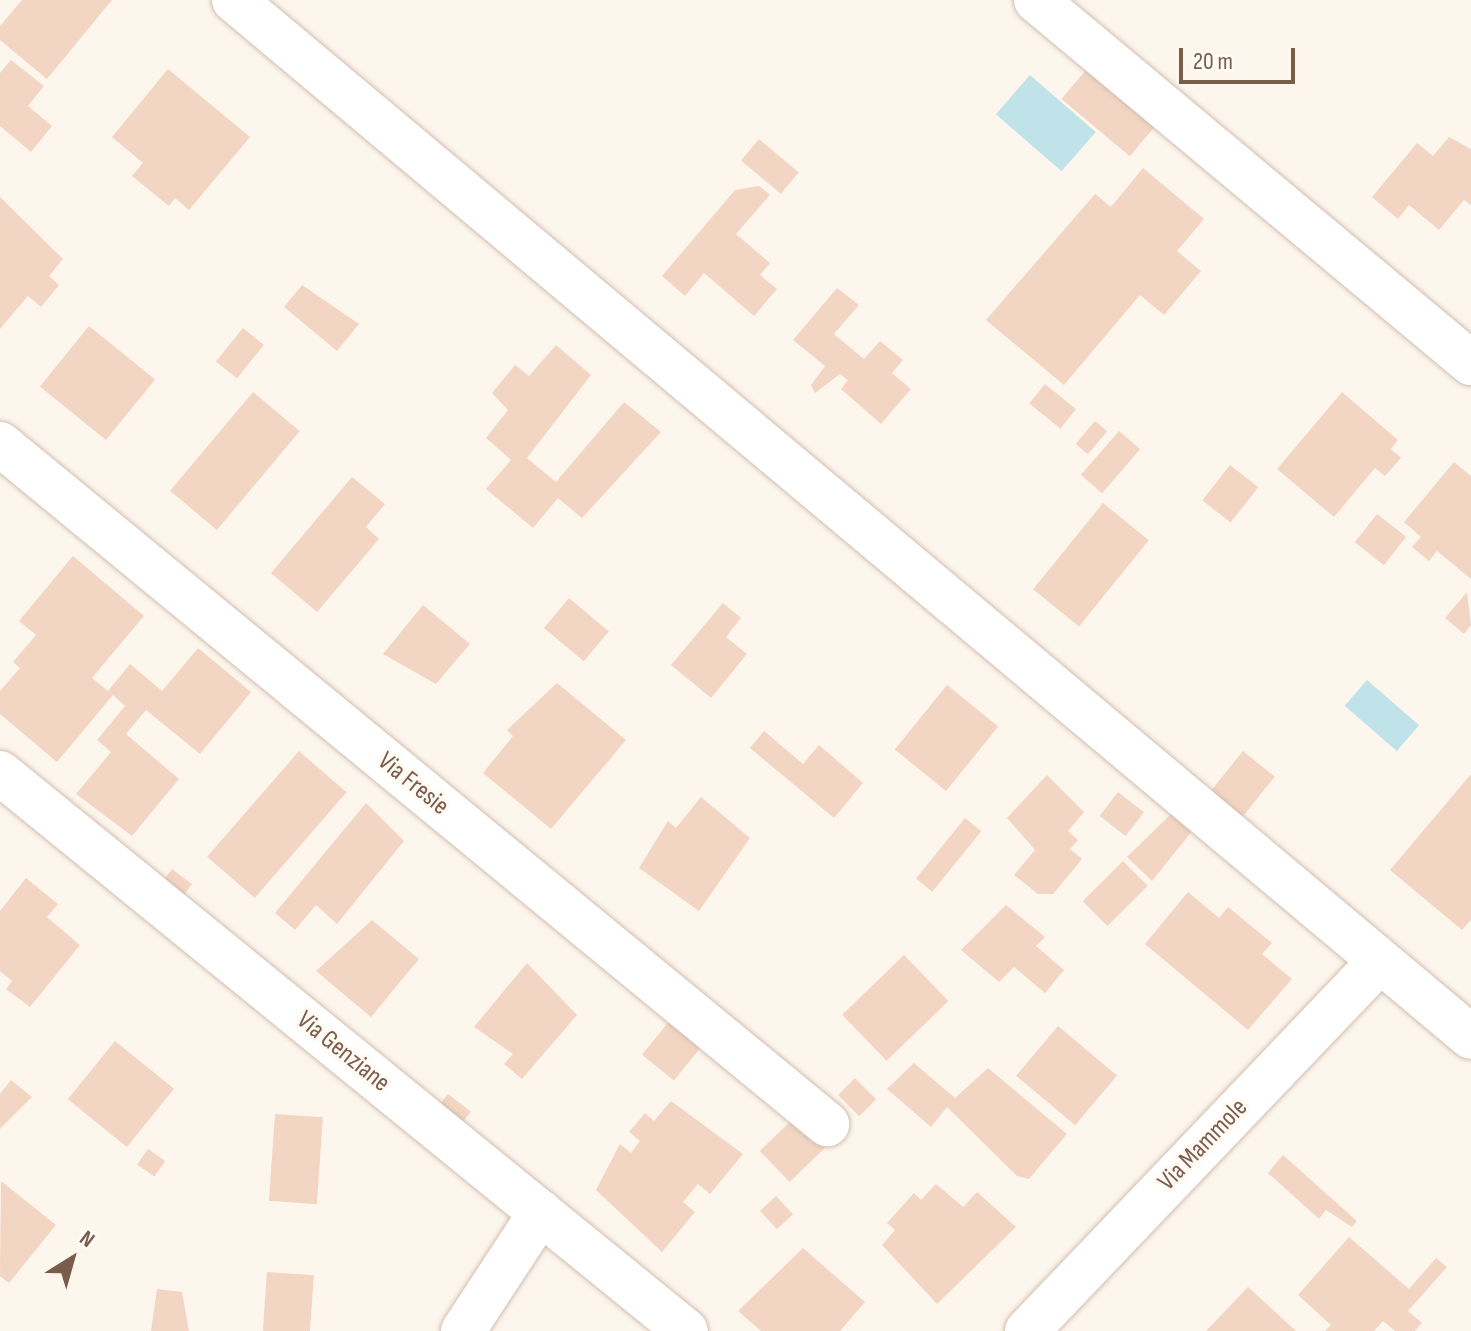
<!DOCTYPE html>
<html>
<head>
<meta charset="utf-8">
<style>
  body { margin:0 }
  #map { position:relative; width:1471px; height:1331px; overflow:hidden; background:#fdf6ec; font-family:"Sofia Sans Condensed",sans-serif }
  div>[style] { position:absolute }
  .water>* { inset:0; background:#bfe3e8; transform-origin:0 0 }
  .building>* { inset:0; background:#f3d5c3; transform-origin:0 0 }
  .roads { filter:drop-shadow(0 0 2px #d1beb0) drop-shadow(0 0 2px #d1beb0) }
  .minor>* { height:44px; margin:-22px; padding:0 22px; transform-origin:22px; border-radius:22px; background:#fff }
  span { translate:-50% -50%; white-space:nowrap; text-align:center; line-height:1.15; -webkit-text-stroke:7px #fffaf3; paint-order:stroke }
  .street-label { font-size:26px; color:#7a5c4d }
  .north { position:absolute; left:32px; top:1219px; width:80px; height:80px; -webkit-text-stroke:6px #fffaf3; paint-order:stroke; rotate:37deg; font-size:22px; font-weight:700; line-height:32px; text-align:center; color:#7a5c4d }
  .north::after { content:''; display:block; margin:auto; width:28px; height:36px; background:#7a5c4d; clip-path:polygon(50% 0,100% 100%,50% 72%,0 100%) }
  .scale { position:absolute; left:1179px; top:48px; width:116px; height:36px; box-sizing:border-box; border:4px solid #7a5c4d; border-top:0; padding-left:10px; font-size:24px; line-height:28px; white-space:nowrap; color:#7a5c4d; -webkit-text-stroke:6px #fffaf3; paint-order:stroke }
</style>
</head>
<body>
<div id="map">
  <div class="water">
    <div style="left:1030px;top:75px;width:87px;height:52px;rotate:41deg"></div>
    <div style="left:1367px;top:680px;width:69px;height:34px;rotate:41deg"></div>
  </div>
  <div class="building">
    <div style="clip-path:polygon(22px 0,112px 0,47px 79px,0 40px,0 26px)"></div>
    <div style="clip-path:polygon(11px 60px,44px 86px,28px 106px,52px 126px,31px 152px,0 126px,0 73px)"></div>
    <div style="clip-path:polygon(168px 69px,250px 137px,189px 210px,175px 198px,169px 206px,132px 176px,143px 163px,112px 137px)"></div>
    <div style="left:1086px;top:70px;width:89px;height:38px;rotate:40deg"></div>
    <div style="clip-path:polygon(1449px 137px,1471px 149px,1471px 205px,1464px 200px,1439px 230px,1409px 205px,1398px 219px,1372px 197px,1417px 143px,1433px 156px)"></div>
    <div style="left:759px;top:139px;width:52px;height:28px;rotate:40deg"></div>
    <div style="clip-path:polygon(1143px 168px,1204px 219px,1177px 251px,1201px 271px,1164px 315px,1140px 295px,1064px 385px,986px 320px,1095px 194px,1111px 207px)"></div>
    <div style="clip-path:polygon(759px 186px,770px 195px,736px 234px,770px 263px,760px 275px,777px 289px,754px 316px,704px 273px,685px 296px,662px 276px,735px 190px)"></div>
    <div style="clip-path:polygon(0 197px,63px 259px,49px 276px,59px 285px,41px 307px,28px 296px,0 329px)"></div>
    <div style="clip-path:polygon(302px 285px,359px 324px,337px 351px,284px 307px)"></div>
    <div style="clip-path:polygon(837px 288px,859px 305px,834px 334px,864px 359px,880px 341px,903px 360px,892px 373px,911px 389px,881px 424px,841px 389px,848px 380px,840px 374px,815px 393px,811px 385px,825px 366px,793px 340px)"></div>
    <div style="left:89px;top:326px;width:85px;height:78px;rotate:39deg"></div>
    <div style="left:243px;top:328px;width:27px;height:43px;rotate:39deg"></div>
    <div style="clip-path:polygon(556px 345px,591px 375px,527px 458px,556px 482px,624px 402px,661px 432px,582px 518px,558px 498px,533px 528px,486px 489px,511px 460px,486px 438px,508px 410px,492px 393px,515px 365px,529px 376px)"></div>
    <div style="left:1045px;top:384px;width:40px;height:25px;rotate:39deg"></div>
    <div style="left:253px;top:392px;width:61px;height:129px;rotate:40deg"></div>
    <div style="clip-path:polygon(1342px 392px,1398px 440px,1391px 449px,1401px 458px,1385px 476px,1375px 468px,1334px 517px,1277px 469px)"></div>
    <div style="left:1095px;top:421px;width:16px;height:30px;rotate:40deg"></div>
    <div style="left:1119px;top:431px;width:28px;height:58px;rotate:41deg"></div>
    <div style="clip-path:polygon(1454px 462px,1471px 476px,1471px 579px,1437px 551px,1429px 561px,1412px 547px,1421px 537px,1404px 522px)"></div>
    <div style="left:1230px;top:465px;width:36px;height:45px;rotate:38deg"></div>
    <div style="clip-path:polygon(352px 477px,385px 504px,366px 527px,379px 539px,317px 612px,271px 573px)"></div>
    <div style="left:1103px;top:503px;width:59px;height:111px;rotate:39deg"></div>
    <div style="left:1377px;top:514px;width:37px;height:36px;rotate:38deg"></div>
    <div style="clip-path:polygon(73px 556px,144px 616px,92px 678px,108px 691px,130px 664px,162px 691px,198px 648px,251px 692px,200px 754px,146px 710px,126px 734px,179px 779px,132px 836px,76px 794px,111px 752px,97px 740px,125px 706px,113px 695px,57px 762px,0 714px,0 691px,20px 668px,13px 662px,36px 635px,19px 621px)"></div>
    <div style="clip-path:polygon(1467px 592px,1471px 625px,1464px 634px,1445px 618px)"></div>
    <div style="left:569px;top:598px;width:52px;height:39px;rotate:40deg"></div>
    <div style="clip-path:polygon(723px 603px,741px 618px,726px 637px,747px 654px,711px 698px,671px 665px)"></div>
    <div style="clip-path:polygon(423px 605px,470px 644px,436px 684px,383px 654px)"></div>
    <div style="clip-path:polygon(557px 683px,626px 740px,551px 829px,483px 773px,513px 736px,507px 730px)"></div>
    <div style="left:947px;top:685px;width:66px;height:83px;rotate:39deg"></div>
    <div style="clip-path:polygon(764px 731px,803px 764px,819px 745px,863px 783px,834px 818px,750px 748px)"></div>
    <div style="left:299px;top:751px;width:63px;height:140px;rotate:41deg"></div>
    <div style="left:1243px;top:751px;width:41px;height:52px;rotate:39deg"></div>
    <div style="clip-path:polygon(1471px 774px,1471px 920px,1462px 930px,1390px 870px)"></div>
    <div style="clip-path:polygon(1047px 775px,1084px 812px,1068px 831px,1078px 840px,1070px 849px,1082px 859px,1053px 894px,1038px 894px,1014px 875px,1035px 850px,1007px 818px)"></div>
    <div style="left:1118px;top:792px;width:33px;height:30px;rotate:38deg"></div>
    <div style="clip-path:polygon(701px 797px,750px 838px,699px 911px,639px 868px,668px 821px,676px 828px)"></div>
    <div style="clip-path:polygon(366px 803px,404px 841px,337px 924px,316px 905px,295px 930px,275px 913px)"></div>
    <div style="clip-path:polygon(1174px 811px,1193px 830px,1152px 881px,1127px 857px)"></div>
    <div style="left:965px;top:818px;width:21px;height:78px;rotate:39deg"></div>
    <div style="left:1123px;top:861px;width:35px;height:57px;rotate:45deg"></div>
    <div style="left:172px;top:869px;width:25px;height:19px;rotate:37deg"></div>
    <div style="clip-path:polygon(26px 878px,58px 904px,47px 917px,80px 945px,30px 1007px,6px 989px,12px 981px,0 971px,0 911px)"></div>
    <div style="clip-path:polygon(1188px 892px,1219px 918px,1228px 907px,1272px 943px,1262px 954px,1292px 979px,1248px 1030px,1145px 944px)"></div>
    <div style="clip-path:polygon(1006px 905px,1045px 937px,1036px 946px,1064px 970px,1045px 993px,1014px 967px,999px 982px,961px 950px)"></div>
    <div style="clip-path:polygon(372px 920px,419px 959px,371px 1017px,316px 971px)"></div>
    <div style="left:904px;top:955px;width:64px;height:86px;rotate:46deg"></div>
    <div style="clip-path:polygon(527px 963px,577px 1015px,522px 1079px,504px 1064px,513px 1054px,474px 1027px)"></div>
    <div style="left:671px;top:1019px;width:41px;height:46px;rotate:39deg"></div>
    <div style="left:1058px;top:1026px;width:77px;height:65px;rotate:40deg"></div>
    <div style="left:115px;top:1041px;width:76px;height:75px;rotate:39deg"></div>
    <div style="clip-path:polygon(914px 1063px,955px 1098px,988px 1068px,1067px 1134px,1029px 1179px,1017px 1176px,947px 1107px,931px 1127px,887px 1089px)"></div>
    <div style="left:855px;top:1078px;width:30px;height:24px;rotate:45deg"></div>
    <div style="clip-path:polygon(11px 1080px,32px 1097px,0 1129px,0 1094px)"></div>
    <div style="left:448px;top:1094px;width:29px;height:13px;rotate:38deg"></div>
    <div style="clip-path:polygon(671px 1101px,743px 1154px,710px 1194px,698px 1184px,683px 1202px,695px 1212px,662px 1252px,596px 1190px,620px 1144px,631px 1153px,640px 1141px,629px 1132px,645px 1113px,654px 1121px)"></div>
    <div style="left:275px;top:1114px;width:48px;height:87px;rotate:4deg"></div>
    <div style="left:795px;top:1117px;width:43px;height:49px;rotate:46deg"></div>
    <div style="left:148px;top:1149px;width:21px;height:19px;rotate:35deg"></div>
    <div style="clip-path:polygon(1283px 1155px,1357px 1221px,1352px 1227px,1326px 1210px,1319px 1219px,1268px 1173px)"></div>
    <div style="clip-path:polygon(1px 1181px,56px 1225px,9px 1283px,0 1276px)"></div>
    <div style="clip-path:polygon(936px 1184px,963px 1207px,977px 1192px,1016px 1227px,937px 1304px,882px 1245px,895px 1230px,887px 1223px,914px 1193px,921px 1200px)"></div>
    <div style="left:776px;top:1196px;width:25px;height:22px;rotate:47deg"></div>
    <div style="clip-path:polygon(1349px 1237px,1409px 1289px,1436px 1258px,1447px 1267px,1408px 1311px,1422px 1323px,1415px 1331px,1395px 1331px,1383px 1321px,1374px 1331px,1325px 1331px,1331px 1325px,1298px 1295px)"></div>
    <div style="clip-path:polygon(803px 1248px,865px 1302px,840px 1331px,761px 1331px,738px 1311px)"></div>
    <div style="left:267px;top:1272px;width:47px;height:59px;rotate:4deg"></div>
    <div style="clip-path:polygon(1248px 1287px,1296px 1331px,1206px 1331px)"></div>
    <div style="clip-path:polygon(157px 1289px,182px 1292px,189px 1331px,151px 1331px)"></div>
  </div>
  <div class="roads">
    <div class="minor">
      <div style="left:234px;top:0;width:1614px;rotate:39.97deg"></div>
      <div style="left:1036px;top:0;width:567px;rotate:39.84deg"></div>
      <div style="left:0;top:444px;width:1071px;rotate:39.43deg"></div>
      <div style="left:0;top:773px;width:884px;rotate:39.13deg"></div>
      <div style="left:463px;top:1331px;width:142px;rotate:-56.8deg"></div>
      <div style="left:1027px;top:1331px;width:511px;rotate:-46.35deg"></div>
    </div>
  </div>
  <div class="street-label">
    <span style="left:413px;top:784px;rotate:39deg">Via Fresie</span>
    <span style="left:343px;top:1052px;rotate:39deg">Via Genziane</span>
    <span style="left:1203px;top:1145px;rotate:-46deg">Via Mammole</span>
  </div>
  <div class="north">N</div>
  <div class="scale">20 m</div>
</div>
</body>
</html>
